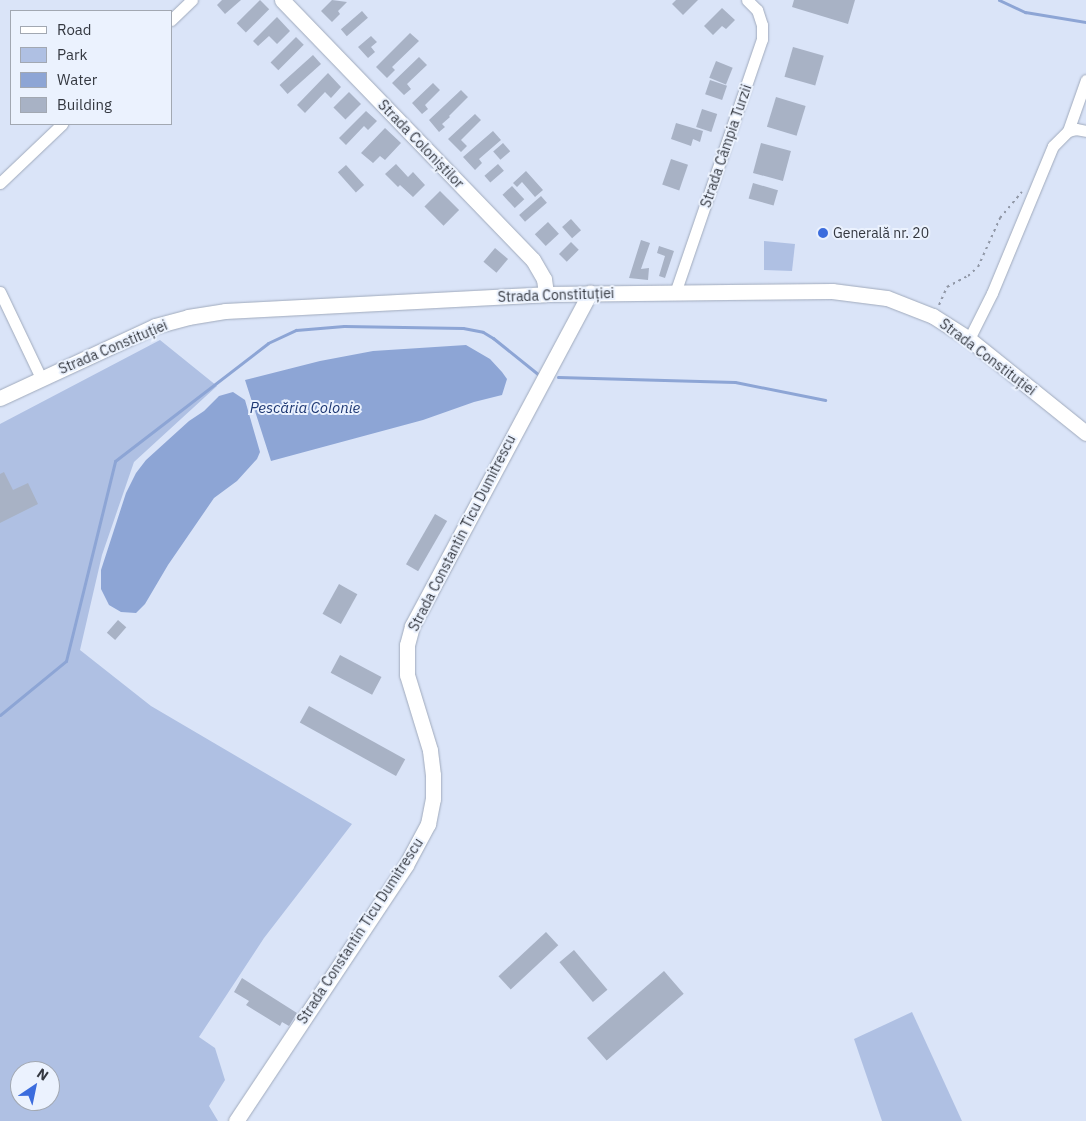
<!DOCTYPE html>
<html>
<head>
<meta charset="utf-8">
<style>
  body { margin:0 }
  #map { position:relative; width:1086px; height:1121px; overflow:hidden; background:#dae4f8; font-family:"IBM Plex Sans",sans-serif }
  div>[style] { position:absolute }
  .green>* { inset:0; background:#afc0e3 }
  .water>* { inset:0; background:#8da5d5 }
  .stream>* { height:3px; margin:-1.5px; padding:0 1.5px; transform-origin:1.5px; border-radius:1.5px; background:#8da5d5 }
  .building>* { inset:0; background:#a8b2c5; transform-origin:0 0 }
  .path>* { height:2px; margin-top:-1px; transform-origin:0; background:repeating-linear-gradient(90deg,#9198a7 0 2.5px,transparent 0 6.5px) }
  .roads { filter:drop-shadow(0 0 1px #a0aabc) drop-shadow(0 0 1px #a0aabc) }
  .street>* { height:11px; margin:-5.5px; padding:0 5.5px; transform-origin:5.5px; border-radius:5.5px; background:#fff }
  .secondary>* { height:15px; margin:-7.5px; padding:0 7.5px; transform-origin:7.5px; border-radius:7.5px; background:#fff }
  .dots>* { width:14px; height:14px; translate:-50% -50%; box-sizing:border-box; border:2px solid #ebf2fe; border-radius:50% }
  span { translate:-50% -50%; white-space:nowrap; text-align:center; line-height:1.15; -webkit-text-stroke:4px #ebf2fe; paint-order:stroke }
  .street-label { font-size:14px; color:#343840 }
  .poi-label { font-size:14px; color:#343840 }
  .left { translate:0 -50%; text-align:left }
  .water-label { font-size:15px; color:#1e3873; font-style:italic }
  .legend { position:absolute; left:10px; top:10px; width:162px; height:115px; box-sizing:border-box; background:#ebf2fe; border:1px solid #a2a8b2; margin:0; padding:6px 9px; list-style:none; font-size:15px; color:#343840 }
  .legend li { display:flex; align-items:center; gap:10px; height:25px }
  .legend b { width:25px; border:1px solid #a2a8b2 }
  .north { position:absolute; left:10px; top:1061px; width:50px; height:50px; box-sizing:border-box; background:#ebf2fe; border:1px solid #a2a8b2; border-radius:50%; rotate:34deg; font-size:14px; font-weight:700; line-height:20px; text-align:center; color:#343840 }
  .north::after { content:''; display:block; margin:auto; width:18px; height:22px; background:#3b6cdd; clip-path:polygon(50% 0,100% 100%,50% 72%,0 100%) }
</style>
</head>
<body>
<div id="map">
  <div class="green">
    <div style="clip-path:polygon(764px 241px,795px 244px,792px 271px,764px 270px)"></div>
    <div style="clip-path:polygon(evenodd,160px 340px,217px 386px,134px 462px,102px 555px,80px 650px,151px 706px,352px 824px,264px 938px,199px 1037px,215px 1048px,225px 1080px,209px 1106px,218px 1121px,0 1121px,0 424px,160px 340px,20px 1071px,50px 1071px,50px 1101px,20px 1101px,20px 1071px)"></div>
    <div style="clip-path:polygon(912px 1012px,962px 1121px,882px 1121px,854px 1039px)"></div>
  </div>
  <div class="water">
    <div style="clip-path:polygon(466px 345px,490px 359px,502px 372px,507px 379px,502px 395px,474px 402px,423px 420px,271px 461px,245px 380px,320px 361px,373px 351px)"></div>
    <div style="clip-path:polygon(233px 392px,245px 400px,260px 452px,257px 459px,237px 481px,214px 498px,168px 565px,145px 604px,136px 613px,121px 612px,109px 605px,101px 589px,101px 570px,126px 493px,136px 473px,146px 460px,189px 421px,204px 411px,219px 396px)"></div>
  </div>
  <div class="stream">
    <div style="left:999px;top:0;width:29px;rotate:25deg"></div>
    <div style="left:1025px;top:12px;width:62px;rotate:9.3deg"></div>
    <div style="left:558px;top:377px;width:177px;rotate:1.6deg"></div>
    <div style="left:735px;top:382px;width:92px;rotate:11.3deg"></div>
    <div style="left:0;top:715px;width:85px;rotate:-39.3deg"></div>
    <div style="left:66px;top:661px;width:206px;rotate:-76.2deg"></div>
    <div style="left:115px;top:461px;width:193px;rotate:-37.6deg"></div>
    <div style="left:268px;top:343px;width:31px;rotate:-25deg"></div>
    <div style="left:296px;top:330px;width:48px;rotate:-4.8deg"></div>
    <div style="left:344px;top:326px;width:119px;rotate:1deg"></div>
    <div style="left:463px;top:328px;width:20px;rotate:11deg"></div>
    <div style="left:483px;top:332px;width:12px;rotate:31deg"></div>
    <div style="left:493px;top:338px;width:59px;rotate:38.8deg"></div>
  </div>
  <div class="building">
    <div style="clip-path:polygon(222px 0,241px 0,225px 14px,217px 5px)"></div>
    <div style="left:260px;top:0;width:13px;height:33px;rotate:45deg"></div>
    <div style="clip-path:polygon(332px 0,347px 2px,338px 11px,340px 14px,332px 22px,321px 11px)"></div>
    <div style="clip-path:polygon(676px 0,698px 0,683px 15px,672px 4px)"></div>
    <div style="clip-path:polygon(794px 0,855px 0,848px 24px,792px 7px)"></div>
    <div style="clip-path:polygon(722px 8px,735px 20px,726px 29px,722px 26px,713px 35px,704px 26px)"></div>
    <div style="left:362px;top:11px;width:9px;height:28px;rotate:49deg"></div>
    <div style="clip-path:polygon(277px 17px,290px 31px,277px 44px,269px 36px,258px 46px,253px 41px)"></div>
    <div style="clip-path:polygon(410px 33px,419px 41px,392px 67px,395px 70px,387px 78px,376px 67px)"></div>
    <div style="clip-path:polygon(371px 36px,377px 42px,371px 47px,375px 52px,368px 58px,358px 47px)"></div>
    <div style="left:296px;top:37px;width:11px;height:36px;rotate:45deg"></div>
    <div style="left:793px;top:47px;width:32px;height:31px;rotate:16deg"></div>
    <div style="left:313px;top:55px;width:12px;height:45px;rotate:48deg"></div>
    <div style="clip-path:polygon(419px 57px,427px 65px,407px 84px,411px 89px,404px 95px,392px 83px)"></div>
    <div style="left:716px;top:61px;width:18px;height:18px;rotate:22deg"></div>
    <div style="clip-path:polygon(328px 73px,341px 87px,331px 98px,325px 92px,305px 113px,297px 105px)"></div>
    <div style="left:710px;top:80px;width:18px;height:15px;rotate:19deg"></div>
    <div style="clip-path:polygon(433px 83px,440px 90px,425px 105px,428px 109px,422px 114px,412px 103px)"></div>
    <div style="clip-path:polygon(461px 90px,468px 97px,449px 116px,450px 117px,442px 124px,445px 127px,439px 132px,429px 120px)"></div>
    <div style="left:349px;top:92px;width:17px;height:22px;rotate:45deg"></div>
    <div style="left:776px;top:97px;width:31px;height:31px;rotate:17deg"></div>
    <div style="left:702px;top:109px;width:16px;height:19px;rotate:18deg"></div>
    <div style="clip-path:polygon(366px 111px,377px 121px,368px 130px,364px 126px,346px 145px,339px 138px)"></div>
    <div style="clip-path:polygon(475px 114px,481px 120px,461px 140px,467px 146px,461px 152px,448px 139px)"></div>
    <div style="clip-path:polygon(676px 123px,703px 131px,700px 142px,693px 139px,691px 146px,671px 139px)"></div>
    <div style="clip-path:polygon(385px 128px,401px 143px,385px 160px,380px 156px,373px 163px,361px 153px)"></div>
    <div style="clip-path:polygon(493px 131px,501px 140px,479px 159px,482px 163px,475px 170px,463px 157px)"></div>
    <div style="left:503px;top:143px;width:11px;height:13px;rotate:49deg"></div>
    <div style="left:761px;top:143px;width:31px;height:31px;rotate:15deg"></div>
    <div style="left:671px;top:159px;width:18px;height:27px;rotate:19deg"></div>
    <div style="clip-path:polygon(396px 164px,408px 177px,413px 172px,425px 185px,413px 197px,400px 185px,398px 187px,385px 174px)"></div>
    <div style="left:498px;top:164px;width:9px;height:18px;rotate:49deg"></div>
    <div style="left:346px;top:165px;width:27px;height:11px;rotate:48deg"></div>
    <div style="clip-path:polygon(526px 171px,543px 190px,535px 197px,522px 182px,517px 187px,513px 183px)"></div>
    <div style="left:753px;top:183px;width:26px;height:16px;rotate:16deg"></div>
    <div style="left:512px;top:186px;width:18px;height:13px;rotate:47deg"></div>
    <div style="left:440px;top:191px;width:27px;height:22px;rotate:45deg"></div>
    <div style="left:541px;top:196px;width:9px;height:29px;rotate:49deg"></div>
    <div style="left:571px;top:219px;width:15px;height:12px;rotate:48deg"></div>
    <div style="left:548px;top:222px;width:16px;height:18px;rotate:47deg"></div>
    <div style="clip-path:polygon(641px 240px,650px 243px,641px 269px,649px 268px,648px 280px,629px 278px)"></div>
    <div style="left:571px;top:242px;width:11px;height:17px;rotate:45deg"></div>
    <div style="clip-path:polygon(659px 246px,674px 251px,665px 278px,659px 276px,665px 256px,657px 253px)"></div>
    <div style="left:495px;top:248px;width:17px;height:18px;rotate:40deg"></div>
    <div style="clip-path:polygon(4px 472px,13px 490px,28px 483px,38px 504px,0 523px,0 474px)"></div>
    <div style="left:435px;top:514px;width:14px;height:58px;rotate:30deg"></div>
    <div style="left:339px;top:584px;width:21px;height:34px;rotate:29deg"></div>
    <div style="left:118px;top:620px;width:11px;height:17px;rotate:41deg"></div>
    <div style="left:340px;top:655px;width:47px;height:20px;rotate:28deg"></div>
    <div style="left:309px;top:706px;width:110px;height:19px;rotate:29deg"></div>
    <div style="left:546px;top:932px;width:18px;height:65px;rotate:47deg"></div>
    <div style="left:574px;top:950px;width:52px;height:19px;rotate:50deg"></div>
    <div style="left:664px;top:971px;width:30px;height:102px;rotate:49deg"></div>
    <div style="clip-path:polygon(242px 978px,297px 1013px,289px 1026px,282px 1022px,280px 1026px,246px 1005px,249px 1001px,234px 992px)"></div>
  </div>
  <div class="path">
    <div style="left:939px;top:305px;width:20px;rotate:-66deg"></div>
    <div style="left:947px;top:287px;width:24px;rotate:-28deg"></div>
    <div style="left:968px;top:276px;width:13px;rotate:-42deg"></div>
    <div style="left:978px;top:267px;width:54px;rotate:-65.8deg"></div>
    <div style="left:1000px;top:218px;width:34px;rotate:-50deg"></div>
  </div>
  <div class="roads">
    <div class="street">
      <div style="left:171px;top:20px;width:29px;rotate:-44deg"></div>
      <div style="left:1068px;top:131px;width:54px;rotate:-70.6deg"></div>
      <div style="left:0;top:183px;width:86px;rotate:-43.6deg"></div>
      <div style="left:0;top:292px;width:95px;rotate:64.5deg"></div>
      <div style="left:675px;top:293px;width:268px;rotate:-71.1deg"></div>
      <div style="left:762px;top:39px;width:14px;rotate:-90deg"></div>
      <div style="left:762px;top:25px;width:16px;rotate:-108deg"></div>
      <div style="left:757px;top:10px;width:14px;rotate:-135deg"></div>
      <div style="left:969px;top:339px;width:51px;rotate:-63.4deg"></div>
      <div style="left:992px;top:293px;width:159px;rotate:-67.5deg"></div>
      <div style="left:1053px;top:146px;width:21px;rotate:-45deg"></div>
      <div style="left:1068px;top:131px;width:8px;rotate:-14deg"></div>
      <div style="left:1076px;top:129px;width:10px;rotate:11deg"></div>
    </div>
    <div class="secondary">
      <div style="left:282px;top:0;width:361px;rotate:46deg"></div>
      <div style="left:533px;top:260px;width:22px;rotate:60deg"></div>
      <div style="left:544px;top:279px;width:15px;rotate:82deg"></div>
      <div style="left:0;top:398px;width:171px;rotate:-24.9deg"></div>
      <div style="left:155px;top:326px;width:34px;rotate:-15deg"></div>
      <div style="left:188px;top:317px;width:37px;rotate:-9deg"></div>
      <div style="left:225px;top:311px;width:321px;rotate:-3deg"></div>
      <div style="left:546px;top:294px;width:286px;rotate:-0.6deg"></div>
      <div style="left:832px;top:291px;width:55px;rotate:7.3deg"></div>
      <div style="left:887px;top:298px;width:49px;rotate:21.4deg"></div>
      <div style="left:933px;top:316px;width:43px;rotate:32.6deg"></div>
      <div style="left:969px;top:339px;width:150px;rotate:38.8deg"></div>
      <div style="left:236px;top:1121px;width:307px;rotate:-56.4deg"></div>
      <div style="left:406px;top:865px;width:47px;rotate:-61.8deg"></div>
      <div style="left:428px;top:824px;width:25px;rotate:-79deg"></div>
      <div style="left:433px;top:799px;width:24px;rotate:-90deg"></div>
      <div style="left:433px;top:775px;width:25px;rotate:-97deg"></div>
      <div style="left:430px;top:750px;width:78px;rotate:-107deg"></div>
      <div style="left:407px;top:675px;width:30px;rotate:-90deg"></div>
      <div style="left:407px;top:645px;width:20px;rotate:-75deg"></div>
      <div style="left:412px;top:626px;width:378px;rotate:-61.9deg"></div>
    </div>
  </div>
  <div class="dots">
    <div style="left:823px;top:233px;background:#3b6cdd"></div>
  </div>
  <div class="street-label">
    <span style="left:421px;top:144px;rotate:46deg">Strada Coloniștilor</span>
    <span style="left:726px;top:146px;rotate:-71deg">Strada Câmpia Turzii</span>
    <span style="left:556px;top:295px;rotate:-2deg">Strada Constituției</span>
    <span style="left:113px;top:347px;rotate:-23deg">Strada Constituției</span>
    <span style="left:988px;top:357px;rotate:37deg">Strada Constituției</span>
    <span style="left:462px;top:533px;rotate:-63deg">Strada Constantin Ticu Dumitrescu</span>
    <span style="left:360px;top:931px;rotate:-57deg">Strada Constantin Ticu Dumitrescu</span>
  </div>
  <div class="poi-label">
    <span class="left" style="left:833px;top:233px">Generală nr. 20</span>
  </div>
  <div class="water-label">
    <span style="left:305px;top:408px">Pescăria Colonie</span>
  </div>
  <ul class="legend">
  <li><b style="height:6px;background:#fff"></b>Road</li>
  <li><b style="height:14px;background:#afc0e3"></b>Park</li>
  <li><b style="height:14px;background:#8da5d5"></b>Water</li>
  <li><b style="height:14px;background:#a8b2c5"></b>Building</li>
  </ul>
  <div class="north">N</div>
</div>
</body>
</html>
